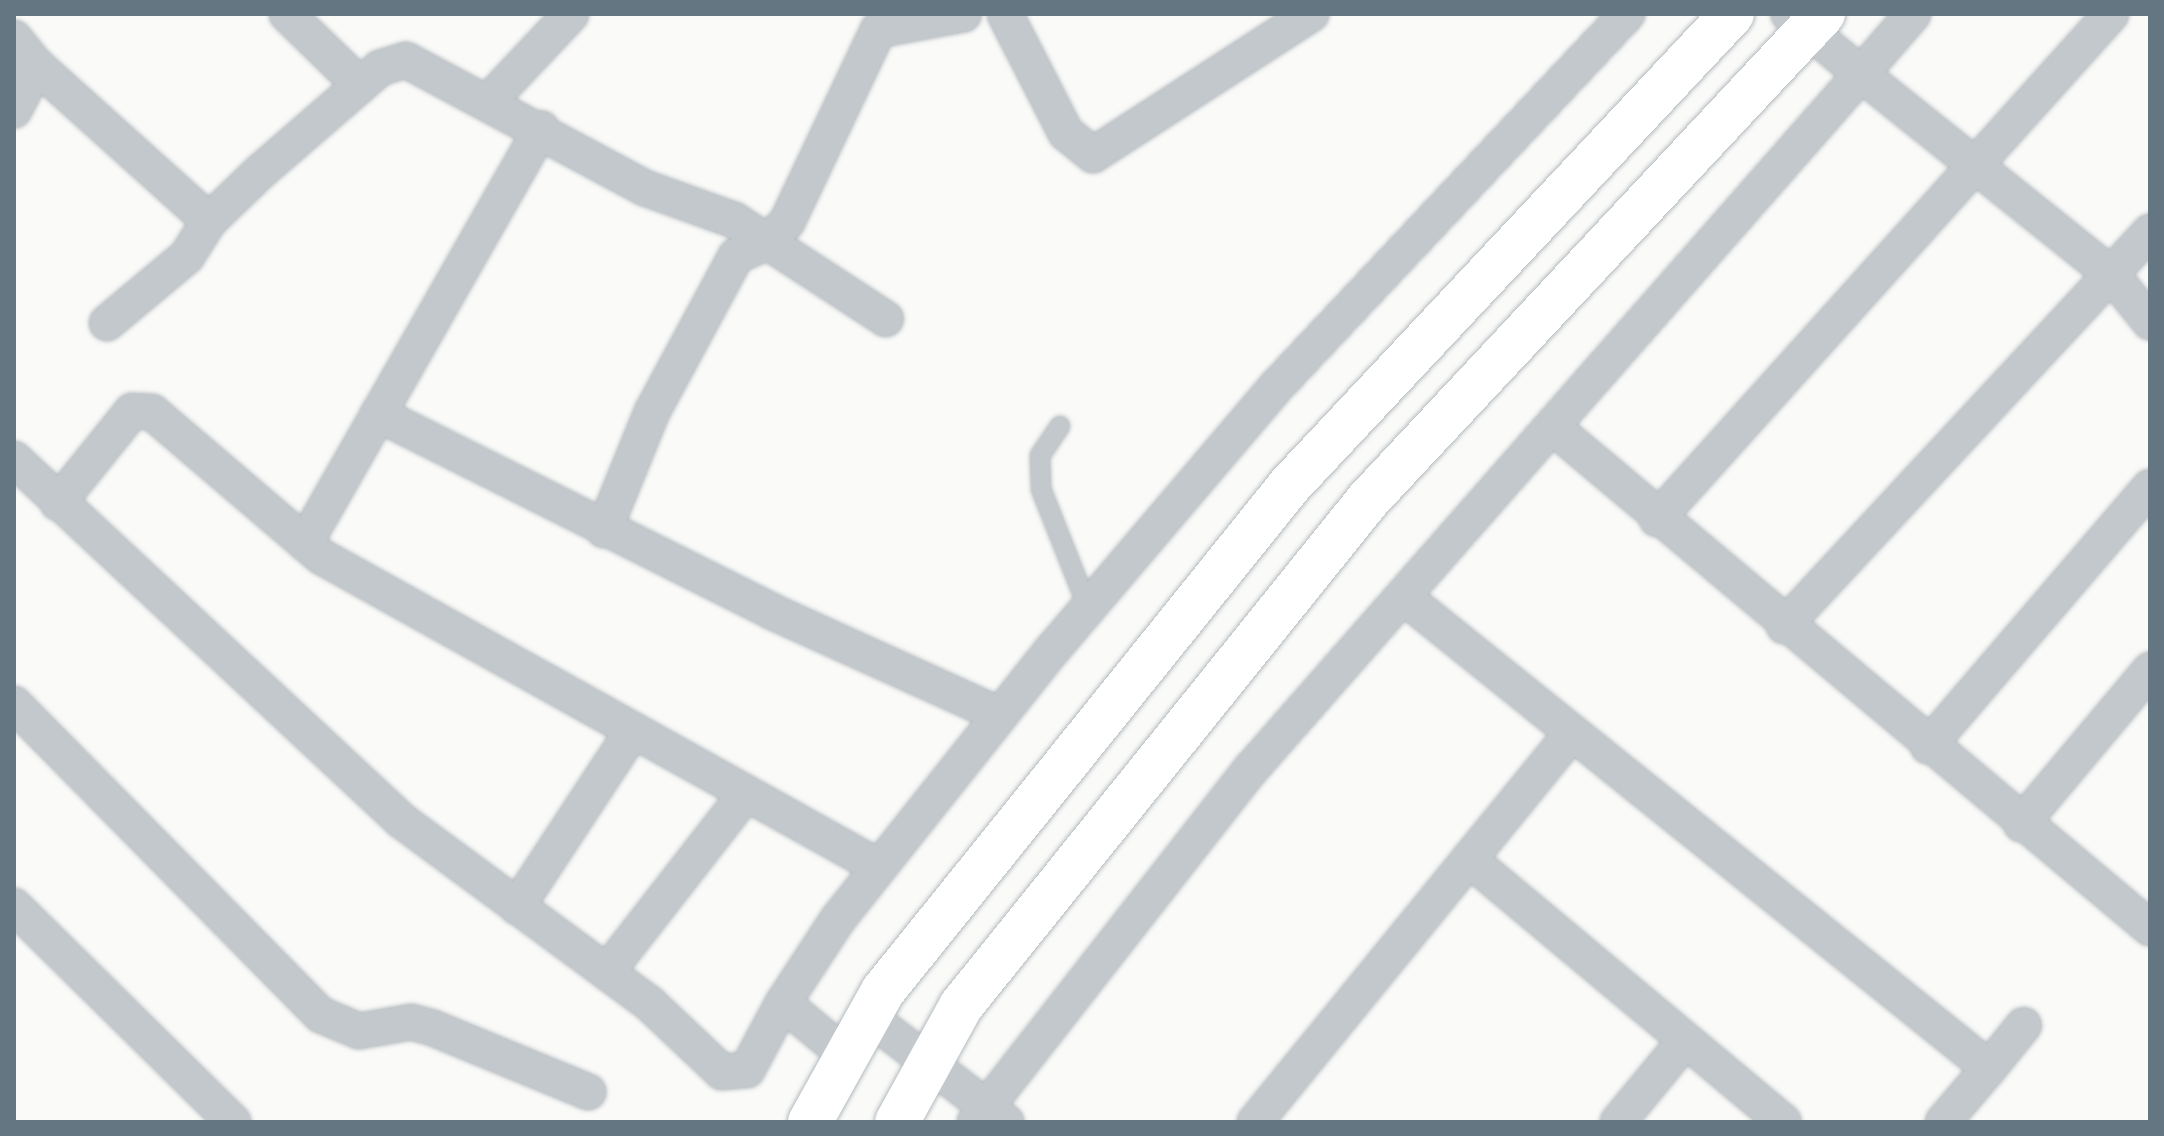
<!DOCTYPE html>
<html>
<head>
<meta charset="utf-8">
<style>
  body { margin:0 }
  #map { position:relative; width:2164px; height:1136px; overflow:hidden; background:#fafaf8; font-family:Jost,sans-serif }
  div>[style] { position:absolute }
  .roads { filter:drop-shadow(0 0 2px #b3babf) drop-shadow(0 0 2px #b3babf) }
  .lane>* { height:18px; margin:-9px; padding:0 9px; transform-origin:9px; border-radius:9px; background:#c3c8cc }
  .street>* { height:34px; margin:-17px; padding:0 17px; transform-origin:17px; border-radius:17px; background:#c3c8cc }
  .secondary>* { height:44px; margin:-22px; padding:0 22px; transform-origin:22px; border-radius:22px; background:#fff }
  span { translate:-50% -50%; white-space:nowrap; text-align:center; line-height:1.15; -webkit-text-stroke:8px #fff; paint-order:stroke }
  .frame { position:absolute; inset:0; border:16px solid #657683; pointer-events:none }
</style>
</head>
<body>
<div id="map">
  <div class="roads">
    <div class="lane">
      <div style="left:1060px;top:426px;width:36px;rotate:124deg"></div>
      <div style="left:1040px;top:456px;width:33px;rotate:88deg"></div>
      <div style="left:1041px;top:489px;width:128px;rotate:68.4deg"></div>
    </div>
    <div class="street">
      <div style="left:287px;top:14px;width:102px;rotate:44.2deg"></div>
      <div style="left:1005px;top:14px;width:134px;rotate:62.9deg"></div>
      <div style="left:1066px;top:133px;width:35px;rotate:39deg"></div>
      <div style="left:1093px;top:155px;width:260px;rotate:-32.9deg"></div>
      <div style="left:1913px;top:14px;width:79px;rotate:130.9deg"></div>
      <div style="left:1861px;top:74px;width:320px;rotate:38.7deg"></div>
      <div style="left:2111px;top:274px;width:62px;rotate:50.9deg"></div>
      <div style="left:14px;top:38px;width:36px;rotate:51deg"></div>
      <div style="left:37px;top:66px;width:50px;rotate:117.6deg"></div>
      <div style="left:37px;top:66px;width:232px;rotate:42deg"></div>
      <div style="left:490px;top:100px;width:118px;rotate:-46.7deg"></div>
      <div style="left:107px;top:323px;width:104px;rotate:-39.9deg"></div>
      <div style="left:187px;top:256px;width:41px;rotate:-57.8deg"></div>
      <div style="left:209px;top:221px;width:71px;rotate:-43.9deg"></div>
      <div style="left:260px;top:172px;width:159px;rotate:-40.9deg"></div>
      <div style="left:380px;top:68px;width:27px;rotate:-17deg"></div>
      <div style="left:406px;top:60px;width:271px;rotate:28.2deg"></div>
      <div style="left:645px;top:188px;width:95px;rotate:19.8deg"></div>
      <div style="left:734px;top:220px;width:181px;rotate:33.1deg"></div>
      <div style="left:378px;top:414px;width:442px;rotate:26.6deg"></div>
      <div style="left:773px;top:612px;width:249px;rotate:24.4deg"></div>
      <div style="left:1554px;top:428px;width:778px;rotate:39.99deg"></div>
      <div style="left:14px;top:459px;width:531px;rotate:43.01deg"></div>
      <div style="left:402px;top:821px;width:308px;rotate:36.4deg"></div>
      <div style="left:650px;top:1004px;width:99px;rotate:43.4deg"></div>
      <div style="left:722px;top:1072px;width:25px;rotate:-5deg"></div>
      <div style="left:747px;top:1070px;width:76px;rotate:-61.8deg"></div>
      <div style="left:58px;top:503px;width:118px;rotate:-51.2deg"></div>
      <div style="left:132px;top:411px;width:20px;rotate:3deg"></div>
      <div style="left:152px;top:412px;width:223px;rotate:40.5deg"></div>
      <div style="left:322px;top:557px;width:637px;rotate:29.1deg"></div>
      <div style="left:1657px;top:519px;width:679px;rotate:-48.04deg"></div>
      <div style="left:604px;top:530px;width:127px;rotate:-67.9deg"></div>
      <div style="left:652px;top:412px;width:177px;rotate:-61.7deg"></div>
      <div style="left:736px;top:256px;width:34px;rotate:-24deg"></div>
      <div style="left:767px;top:242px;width:28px;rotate:-45deg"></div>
      <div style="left:787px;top:222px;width:212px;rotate:-64.6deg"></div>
      <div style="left:878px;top:30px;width:87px;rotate:-10.5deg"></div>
      <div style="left:305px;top:543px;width:477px;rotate:-60.3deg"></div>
      <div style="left:1404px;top:597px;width:751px;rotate:38.84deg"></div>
      <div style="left:1989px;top:1068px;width:55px;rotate:-50.9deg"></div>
      <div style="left:1784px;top:626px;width:538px;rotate:-47.11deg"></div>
      <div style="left:14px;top:704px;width:437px;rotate:45.4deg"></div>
      <div style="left:321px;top:1015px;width:41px;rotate:22.8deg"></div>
      <div style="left:359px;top:1031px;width:53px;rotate:-9.8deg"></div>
      <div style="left:411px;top:1022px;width:23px;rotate:15deg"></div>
      <div style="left:433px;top:1028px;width:168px;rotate:22.4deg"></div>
      <div style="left:1928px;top:746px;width:341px;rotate:-49.4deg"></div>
      <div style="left:2021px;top:824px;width:201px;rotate:-50deg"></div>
      <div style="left:1469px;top:859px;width:410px;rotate:39.9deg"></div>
      <div style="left:14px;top:906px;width:308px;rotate:44.6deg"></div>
      <div style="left:517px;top:907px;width:209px;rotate:-56.7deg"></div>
      <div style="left:607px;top:972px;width:223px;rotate:-52.1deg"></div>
      <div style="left:869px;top:1017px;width:173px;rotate:37.5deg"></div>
      <div style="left:847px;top:1056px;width:83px;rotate:-140.4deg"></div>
      <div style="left:783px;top:1003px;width:100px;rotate:-56.8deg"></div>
      <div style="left:838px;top:919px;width:345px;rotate:-51.5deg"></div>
      <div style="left:1053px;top:649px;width:343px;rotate:-49.6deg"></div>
      <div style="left:1275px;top:388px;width:514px;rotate:-46.74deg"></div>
      <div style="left:975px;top:1122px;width:449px;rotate:-52deg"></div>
      <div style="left:1252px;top:768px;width:923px;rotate:-48.73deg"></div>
      <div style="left:1861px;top:74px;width:94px;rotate:-140.2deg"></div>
      <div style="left:1255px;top:1122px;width:502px;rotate:-50.82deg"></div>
      <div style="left:1618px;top:1122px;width:104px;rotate:-50.5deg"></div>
      <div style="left:1943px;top:1122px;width:71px;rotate:-49.6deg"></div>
    </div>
    <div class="secondary">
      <div style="left:810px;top:1122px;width:150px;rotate:-60.9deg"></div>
      <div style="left:883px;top:991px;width:649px;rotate:-51.19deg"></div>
      <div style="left:1290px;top:485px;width:646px;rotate:-46.82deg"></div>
      <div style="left:897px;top:1122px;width:132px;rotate:-61.1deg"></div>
      <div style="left:961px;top:1006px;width:649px;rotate:-51.19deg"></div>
      <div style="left:1368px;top:500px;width:666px;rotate:-46.89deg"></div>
    </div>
  </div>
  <div class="frame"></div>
</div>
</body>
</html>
